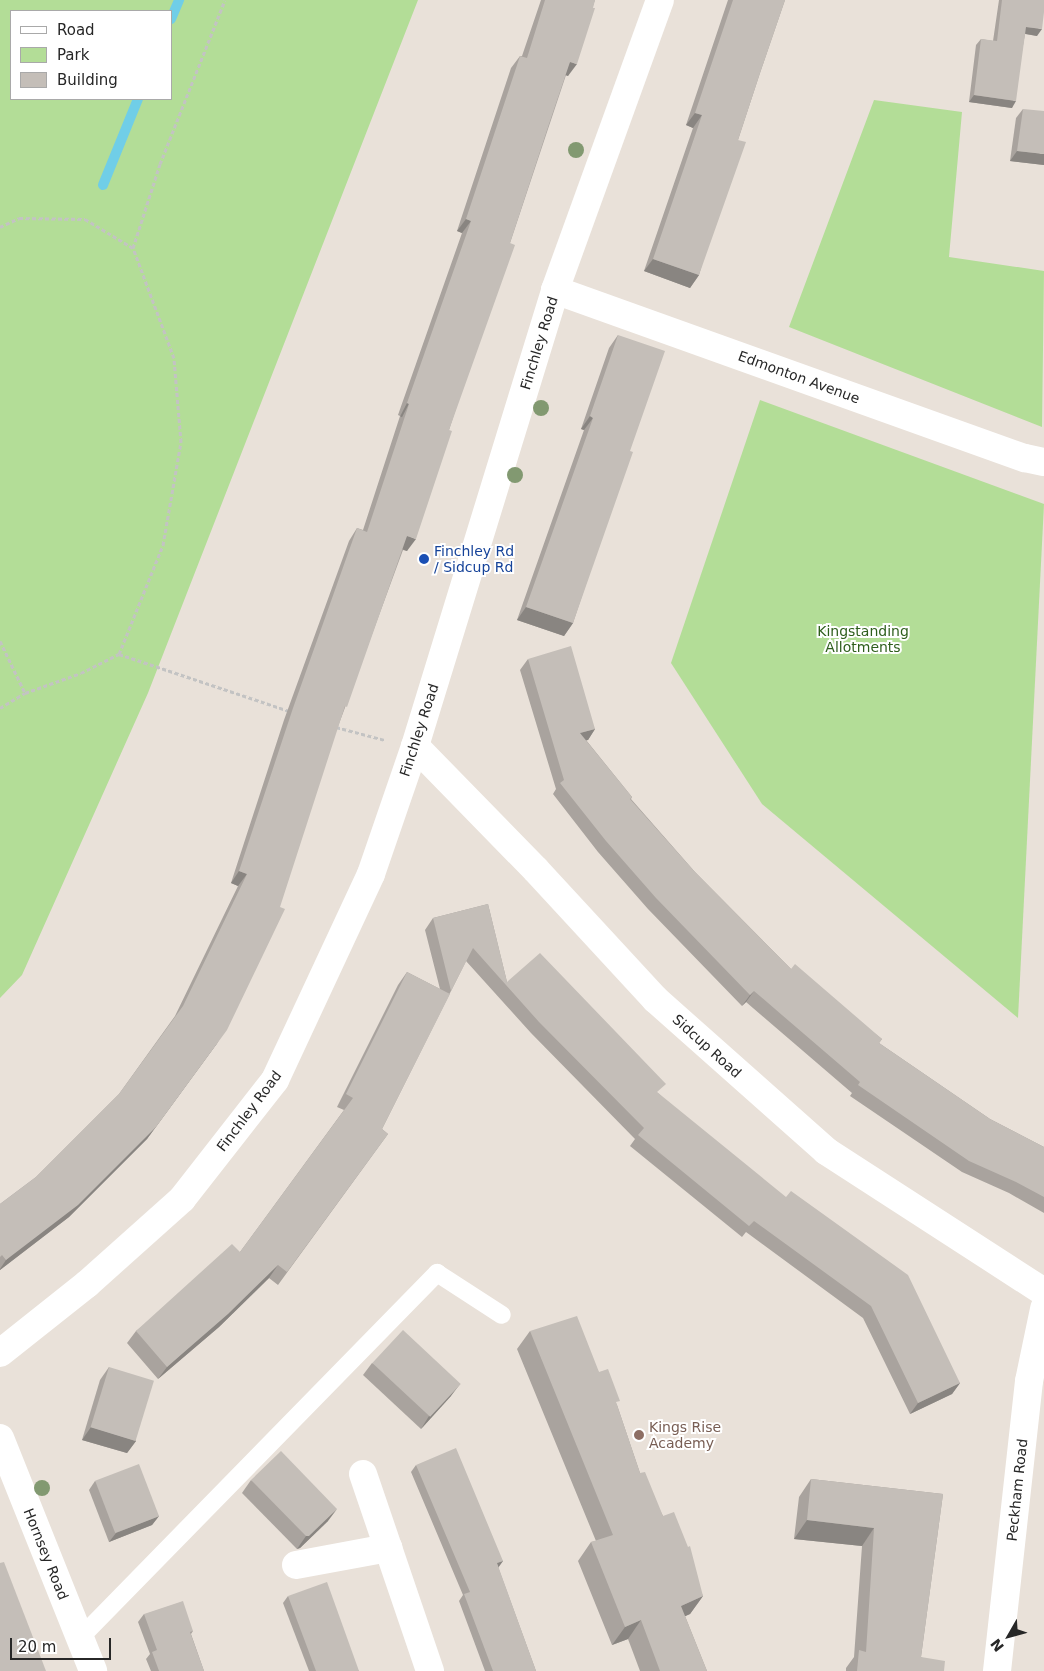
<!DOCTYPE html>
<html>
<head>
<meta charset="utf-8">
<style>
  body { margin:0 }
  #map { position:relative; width:1044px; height:1671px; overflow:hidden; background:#e9e1d9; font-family:"DejaVu Sans",sans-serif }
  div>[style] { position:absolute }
  .green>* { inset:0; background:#b3dd97 }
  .stream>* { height:10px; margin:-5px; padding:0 5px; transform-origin:5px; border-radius:5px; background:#70cee7 }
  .path>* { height:3px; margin-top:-1.5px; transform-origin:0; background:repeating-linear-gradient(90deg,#c3c3c3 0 4px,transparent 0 6.5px) }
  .lane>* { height:18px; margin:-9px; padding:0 9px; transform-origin:9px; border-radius:9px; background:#fff }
  .street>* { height:28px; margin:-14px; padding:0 14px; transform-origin:14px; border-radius:14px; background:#fff }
  .trees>* { width:16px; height:16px; margin:-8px; border-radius:50%; background:#829971 }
  .wall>* { inset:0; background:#a9a39e }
  .shaded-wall>* { inset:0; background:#898581; transform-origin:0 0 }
  .building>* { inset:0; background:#c4beb8; transform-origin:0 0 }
  .dots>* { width:14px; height:14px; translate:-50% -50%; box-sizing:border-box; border:2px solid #fff; border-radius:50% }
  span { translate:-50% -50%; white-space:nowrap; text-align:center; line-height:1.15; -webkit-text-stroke:4px #fff; paint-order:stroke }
  .street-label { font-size:14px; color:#272727 }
  .transit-label { font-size:14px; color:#164399 }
  .left { translate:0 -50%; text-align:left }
  .park-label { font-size:14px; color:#2e5e1c }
  .education-label { font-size:14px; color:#785e54 }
  .legend { position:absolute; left:10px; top:10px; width:162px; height:90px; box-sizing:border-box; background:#fff; border:1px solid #a9a9a9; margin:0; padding:6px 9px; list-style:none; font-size:15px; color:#272727 }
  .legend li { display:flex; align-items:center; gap:10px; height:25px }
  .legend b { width:25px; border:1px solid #a9a9a9 }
  .north { position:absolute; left:984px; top:1611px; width:50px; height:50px; -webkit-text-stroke:4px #fff; paint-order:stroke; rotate:232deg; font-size:14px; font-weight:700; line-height:20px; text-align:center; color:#272727 }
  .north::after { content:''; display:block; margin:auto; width:18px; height:22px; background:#272727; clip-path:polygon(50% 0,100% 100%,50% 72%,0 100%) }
  .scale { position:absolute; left:10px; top:1638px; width:101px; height:22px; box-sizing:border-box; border:2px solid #272727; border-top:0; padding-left:6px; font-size:15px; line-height:18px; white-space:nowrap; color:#272727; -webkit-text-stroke:4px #fff; paint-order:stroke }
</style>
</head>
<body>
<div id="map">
  <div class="green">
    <div style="clip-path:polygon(evenodd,0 0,418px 0,148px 693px,22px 975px,0 998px,0 0,11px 11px,171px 11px,171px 99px,11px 99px,11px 11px)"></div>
    <div style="clip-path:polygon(874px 100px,962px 112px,949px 257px,1044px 271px,1042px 427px,789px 327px)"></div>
    <div style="clip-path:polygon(760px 400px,1044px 504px,1018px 1018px,762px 804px,671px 663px)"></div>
  </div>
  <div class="stream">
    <div style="left:171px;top:19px;width:21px;rotate:-67deg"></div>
    <div style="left:103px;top:185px;width:93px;rotate:-67.9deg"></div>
  </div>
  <div class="path">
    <div style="left:0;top:227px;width:21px;rotate:-25deg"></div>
    <div style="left:19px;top:218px;width:66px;rotate:0.9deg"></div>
    <div style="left:85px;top:219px;width:56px;rotate:31.1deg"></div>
    <div style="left:0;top:641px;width:58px;rotate:64.3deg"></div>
    <div style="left:119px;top:654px;width:179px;rotate:18.5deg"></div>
    <div style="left:0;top:708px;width:29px;rotate:-31deg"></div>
    <div style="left:25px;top:693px;width:59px;rotate:-19.7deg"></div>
    <div style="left:81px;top:673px;width:42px;rotate:-26.6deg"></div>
    <div style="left:119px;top:654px;width:118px;rotate:-68deg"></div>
    <div style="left:163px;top:545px;width:105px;rotate:-80.1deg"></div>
    <div style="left:181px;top:442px;width:84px;rotate:-94.8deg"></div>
    <div style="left:174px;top:358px;width:117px;rotate:-110.4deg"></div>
    <div style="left:133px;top:248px;width:88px;rotate:-72.2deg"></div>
    <div style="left:160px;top:164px;width:176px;rotate:-68.4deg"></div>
    <div style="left:336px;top:727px;width:51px;rotate:14.9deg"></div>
  </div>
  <div class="lane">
    <div style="left:80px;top:1638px;width:511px;rotate:-45.63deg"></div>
    <div style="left:437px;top:1273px;width:77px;rotate:32.9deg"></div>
  </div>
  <div class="street">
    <div style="left:555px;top:290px;width:499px;rotate:19.7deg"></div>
    <div style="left:1025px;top:458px;width:19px;rotate:12deg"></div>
    <div style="left:415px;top:746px;width:173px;rotate:45.7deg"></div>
    <div style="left:536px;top:870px;width:176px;rotate:47.3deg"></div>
    <div style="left:655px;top:999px;width:229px;rotate:41.6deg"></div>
    <div style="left:826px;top:1151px;width:260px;rotate:32.9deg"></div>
    <div style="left:0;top:1353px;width:111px;rotate:-38.4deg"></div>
    <div style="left:87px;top:1284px;width:127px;rotate:-41.8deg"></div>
    <div style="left:182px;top:1199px;width:151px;rotate:-52deg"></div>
    <div style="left:275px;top:1080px;width:227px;rotate:-65deg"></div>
    <div style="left:371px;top:874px;width:135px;rotate:-71deg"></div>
    <div style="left:415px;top:746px;width:477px;rotate:-72.9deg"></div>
    <div style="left:555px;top:290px;width:308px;rotate:-70.1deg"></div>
    <div style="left:0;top:1438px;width:251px;rotate:68.2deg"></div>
    <div style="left:363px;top:1474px;width:208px;rotate:71.2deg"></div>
    <div style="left:296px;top:1565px;width:94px;rotate:-10.5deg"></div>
    <div style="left:997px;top:1671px;width:292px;rotate:-83.7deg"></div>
    <div style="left:1029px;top:1381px;width:74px;rotate:-78.2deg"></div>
  </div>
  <div class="trees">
    <div style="left:576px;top:150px"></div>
    <div style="left:541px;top:408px"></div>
    <div style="left:515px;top:475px"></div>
    <div style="left:42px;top:1488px"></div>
  </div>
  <div class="wall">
    <div style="clip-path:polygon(541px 0,595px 0,568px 76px,566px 75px,510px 243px,449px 430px,407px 551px,403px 550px,343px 713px,218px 1042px,147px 1139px,69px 1217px,0 1270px,0 1204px,36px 1177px,119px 1094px,175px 1016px,238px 886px,231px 883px,284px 720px,349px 541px,357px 528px,363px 530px,400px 416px,398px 415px,462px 233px,457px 231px,511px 68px,520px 56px,522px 56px)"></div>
    <div style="clip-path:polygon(728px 0,785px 0,760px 73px,738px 140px,699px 275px,690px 288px,644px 271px,693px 128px,686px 125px)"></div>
    <div style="clip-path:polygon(999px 0,1044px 0,1037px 36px,1025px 34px,1012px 108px,969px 102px,976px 45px,981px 39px,993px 41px)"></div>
    <div style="clip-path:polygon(1023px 109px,1044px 165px,1010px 161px,1016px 118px)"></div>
    <div style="clip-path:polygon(618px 335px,630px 451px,573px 623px,564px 636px,517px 620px,584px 430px,581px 429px,609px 348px)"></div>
    <div style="clip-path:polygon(528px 659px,595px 729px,588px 740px,586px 740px,632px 797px,631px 799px,695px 872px,791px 969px,882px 1039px,879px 1043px,990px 1119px,1044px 1147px,1044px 1213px,1009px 1193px,962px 1172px,850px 1096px,852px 1093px,746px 1002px,742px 1006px,648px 909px,598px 852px,553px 794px,556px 789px,520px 670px)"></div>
    <div style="clip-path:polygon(488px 904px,507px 982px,659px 1094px,960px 1383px,952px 1394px,910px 1414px,863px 1318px,746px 1232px,742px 1237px,630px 1146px,635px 1139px,531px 1033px,466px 961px,382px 1129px,388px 1134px,278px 1285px,269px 1278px,219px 1327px,158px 1379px,127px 1343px,136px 1331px,240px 1252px,344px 1110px,337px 1107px,398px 985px,407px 972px,440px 989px,425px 930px,433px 918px)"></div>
    <div style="clip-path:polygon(530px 1331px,599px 1372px,617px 1405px,640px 1473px,663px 1516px,703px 1596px,690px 1614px,685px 1616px,707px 1671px,640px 1671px,628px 1639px,612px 1645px,578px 1561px,591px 1542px,596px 1541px,517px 1349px)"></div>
    <div style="clip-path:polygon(372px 1363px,451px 1396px,421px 1429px,363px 1375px)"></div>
    <div style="clip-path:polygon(109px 1367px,136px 1441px,127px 1453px,82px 1440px,100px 1380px)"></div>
    <div style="clip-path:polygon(416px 1465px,503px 1561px,498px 1567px,536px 1671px,485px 1671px,459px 1601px,463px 1595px,411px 1472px)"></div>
    <div style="clip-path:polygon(811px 1479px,943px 1494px,921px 1657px,944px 1671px,846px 1671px,846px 1668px,854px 1657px,862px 1546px,794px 1539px,799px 1497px)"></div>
    <div style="clip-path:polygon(251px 1480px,328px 1521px,300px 1548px,297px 1549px,242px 1493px)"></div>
    <div style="clip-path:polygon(95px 1481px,159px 1516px,152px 1525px,109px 1542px,89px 1490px)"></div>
    <div style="clip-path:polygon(288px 1596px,359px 1671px,309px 1671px,283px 1603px)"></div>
    <div style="clip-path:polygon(144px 1614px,193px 1631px,191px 1634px,204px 1671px,151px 1671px,146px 1659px,150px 1654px,138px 1622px)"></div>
  </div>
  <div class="shaded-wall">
    <div style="clip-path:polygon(1026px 27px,1042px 29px,1037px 36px,1021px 33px)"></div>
    <div style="clip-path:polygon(570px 62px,577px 64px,568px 76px,562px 74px)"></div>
    <div style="clip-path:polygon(974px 95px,1016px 101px,1012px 108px,969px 102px)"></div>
    <div style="clip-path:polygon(695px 113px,702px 115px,693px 128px,686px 125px)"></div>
    <div style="clip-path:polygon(1017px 151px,1044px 154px,1044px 165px,1010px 161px)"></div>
    <div style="clip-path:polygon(466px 219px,471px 221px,462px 233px,457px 231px)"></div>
    <div style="clip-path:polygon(653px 259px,699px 275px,690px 288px,644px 271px)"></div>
    <div style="left:407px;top:403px;width:2px;height:15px;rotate:27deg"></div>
    <div style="clip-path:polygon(590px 416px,593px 418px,584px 430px,581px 429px)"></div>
    <div style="clip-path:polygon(407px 536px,416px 539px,407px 551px,399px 548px)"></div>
    <div style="clip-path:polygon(526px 607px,573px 623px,564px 636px,517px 620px)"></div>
    <div style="clip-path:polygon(595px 729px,588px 740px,573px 744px,580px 733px)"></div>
    <div style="clip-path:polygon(239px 871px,247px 874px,238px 886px,231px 883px)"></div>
    <div style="clip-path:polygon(754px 991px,746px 1002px,742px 1006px,750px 995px)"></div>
    <div style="clip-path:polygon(218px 1042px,147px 1139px,69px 1217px,0 1270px,0 1269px,6px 1260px)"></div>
    <div style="clip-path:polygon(278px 1265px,269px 1278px,219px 1327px,158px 1379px,167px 1367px)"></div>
    <div style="clip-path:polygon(960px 1383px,952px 1394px,910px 1414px,918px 1403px)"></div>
    <div style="clip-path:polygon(460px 1384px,451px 1396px,421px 1429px,429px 1416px)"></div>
    <div style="clip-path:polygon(91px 1427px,136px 1441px,127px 1453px,82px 1440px)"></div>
    <div style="clip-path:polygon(337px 1509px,328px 1521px,300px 1548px,297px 1549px,306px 1536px)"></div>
    <div style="clip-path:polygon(159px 1516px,152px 1525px,109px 1542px,116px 1533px)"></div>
    <div style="clip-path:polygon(807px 1520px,874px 1528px,862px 1546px,794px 1539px)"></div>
    <div style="clip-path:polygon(503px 1561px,498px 1568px,497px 1563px)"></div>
    <div style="clip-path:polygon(703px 1596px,690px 1614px,668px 1624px,681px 1606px)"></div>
    <div style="clip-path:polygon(641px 1620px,628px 1639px,612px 1645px,625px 1627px)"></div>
  </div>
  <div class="building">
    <div style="clip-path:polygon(545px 0,595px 0,593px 8px,595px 8px,577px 64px,570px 62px,549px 124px,510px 243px,515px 245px,449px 430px,452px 431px,416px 539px,407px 536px,347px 707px,345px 706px,280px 907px,285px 909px,227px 1030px,156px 1127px,78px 1205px,6px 1260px,2px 1255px,0 1257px,0 1204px,36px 1177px,119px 1094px,183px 1006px,247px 874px,239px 871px,293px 708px,357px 528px,367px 532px,409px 404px,407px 403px,471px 221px,466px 219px,520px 56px,527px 58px)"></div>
    <div style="clip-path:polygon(733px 0,785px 0,760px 73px,738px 140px,746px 142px,699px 275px,653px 259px,702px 115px,695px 113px)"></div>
    <div style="clip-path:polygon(1002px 0,1044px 0,1044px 12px,1042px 29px,1026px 27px,1016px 101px,974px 95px,981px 39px,997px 41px)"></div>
    <div style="clip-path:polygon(1023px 109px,1044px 111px,1044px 154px,1017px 151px)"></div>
    <div style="clip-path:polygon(618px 335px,665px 351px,630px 451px,633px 452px,573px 623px,526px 607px,593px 418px,590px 416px)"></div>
    <div style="clip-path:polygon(571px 646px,595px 729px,580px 733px,632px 797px,630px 799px,695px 872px,791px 969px,795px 964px,882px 1039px,879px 1043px,990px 1119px,1044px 1147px,1044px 1197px,1016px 1182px,969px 1161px,858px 1085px,860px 1082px,754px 991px,750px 995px,656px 898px,606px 841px,560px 783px,564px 780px,528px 659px)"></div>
    <div style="clip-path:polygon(488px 904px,507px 982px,540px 953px,666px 1084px,657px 1092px,786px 1197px,791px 1191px,908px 1275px,960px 1383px,918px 1403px,871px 1306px,754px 1221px,749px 1226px,638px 1135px,644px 1128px,539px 1022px,473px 948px,451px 991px,433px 918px)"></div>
    <div style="clip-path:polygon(407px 972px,450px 994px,382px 1129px,388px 1134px,287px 1272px,278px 1265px,228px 1314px,167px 1367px,136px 1331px,232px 1244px,240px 1252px,353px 1098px,346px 1094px)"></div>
    <div style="clip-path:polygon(577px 1316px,599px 1372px,608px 1369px,620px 1401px,616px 1402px,640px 1473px,645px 1472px,663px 1516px,674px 1512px,688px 1547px,690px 1546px,703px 1596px,681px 1606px,707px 1671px,660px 1671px,641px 1620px,625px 1627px,591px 1542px,613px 1535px,530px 1331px)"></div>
    <div style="left:403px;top:1330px;width:79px;height:45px;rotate:43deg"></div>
    <div style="left:109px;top:1367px;width:47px;height:63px;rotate:17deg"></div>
    <div style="clip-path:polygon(456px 1448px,503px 1561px,497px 1563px,536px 1671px,493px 1671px,464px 1594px,470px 1592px,416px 1465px)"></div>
    <div style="clip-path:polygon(281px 1451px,337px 1509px,309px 1536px,306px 1536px,251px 1480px)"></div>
    <div style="left:139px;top:1464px;width:56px;height:47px;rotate:69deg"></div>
    <div style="clip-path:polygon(811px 1479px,943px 1494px,921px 1657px,945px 1661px,944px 1671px,857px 1671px,859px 1650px,866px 1652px,874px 1528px,807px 1520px)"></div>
    <div style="clip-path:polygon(4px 1562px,46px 1671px,0 1671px,0 1563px)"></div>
    <div style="clip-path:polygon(327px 1582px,359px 1671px,316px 1671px,288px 1596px)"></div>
    <div style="clip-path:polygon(183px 1601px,193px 1631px,190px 1632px,204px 1671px,159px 1671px,152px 1652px,157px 1650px,144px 1614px)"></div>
  </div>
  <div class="dots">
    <div style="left:424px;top:559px;background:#1a4fb4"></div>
    <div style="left:639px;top:1435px;background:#8d6e63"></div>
  </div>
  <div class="street-label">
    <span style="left:539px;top:343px;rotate:-73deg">Finchley Road</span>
    <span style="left:799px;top:377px;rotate:20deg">Edmonton Avenue</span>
    <span style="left:419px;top:730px;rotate:-72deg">Finchley Road</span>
    <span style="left:707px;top:1046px;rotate:42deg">Sidcup Road</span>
    <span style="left:249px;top:1111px;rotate:-53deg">Finchley Road</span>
    <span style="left:1017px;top:1490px;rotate:-84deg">Peckham Road</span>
    <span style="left:46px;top:1554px;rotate:68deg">Hornsey Road</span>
  </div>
  <div class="transit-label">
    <span class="left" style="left:434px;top:559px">Finchley Rd<br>/ Sidcup Rd</span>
  </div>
  <div class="park-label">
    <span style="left:863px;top:639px">Kingstanding<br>Allotments</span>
  </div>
  <div class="education-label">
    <span class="left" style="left:649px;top:1435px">Kings Rise<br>Academy</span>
  </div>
  <ul class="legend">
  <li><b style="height:6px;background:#fff"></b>Road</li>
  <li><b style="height:14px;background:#b3dd97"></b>Park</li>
  <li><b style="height:14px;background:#c4beb8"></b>Building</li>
  </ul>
  <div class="north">N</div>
  <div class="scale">20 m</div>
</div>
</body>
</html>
